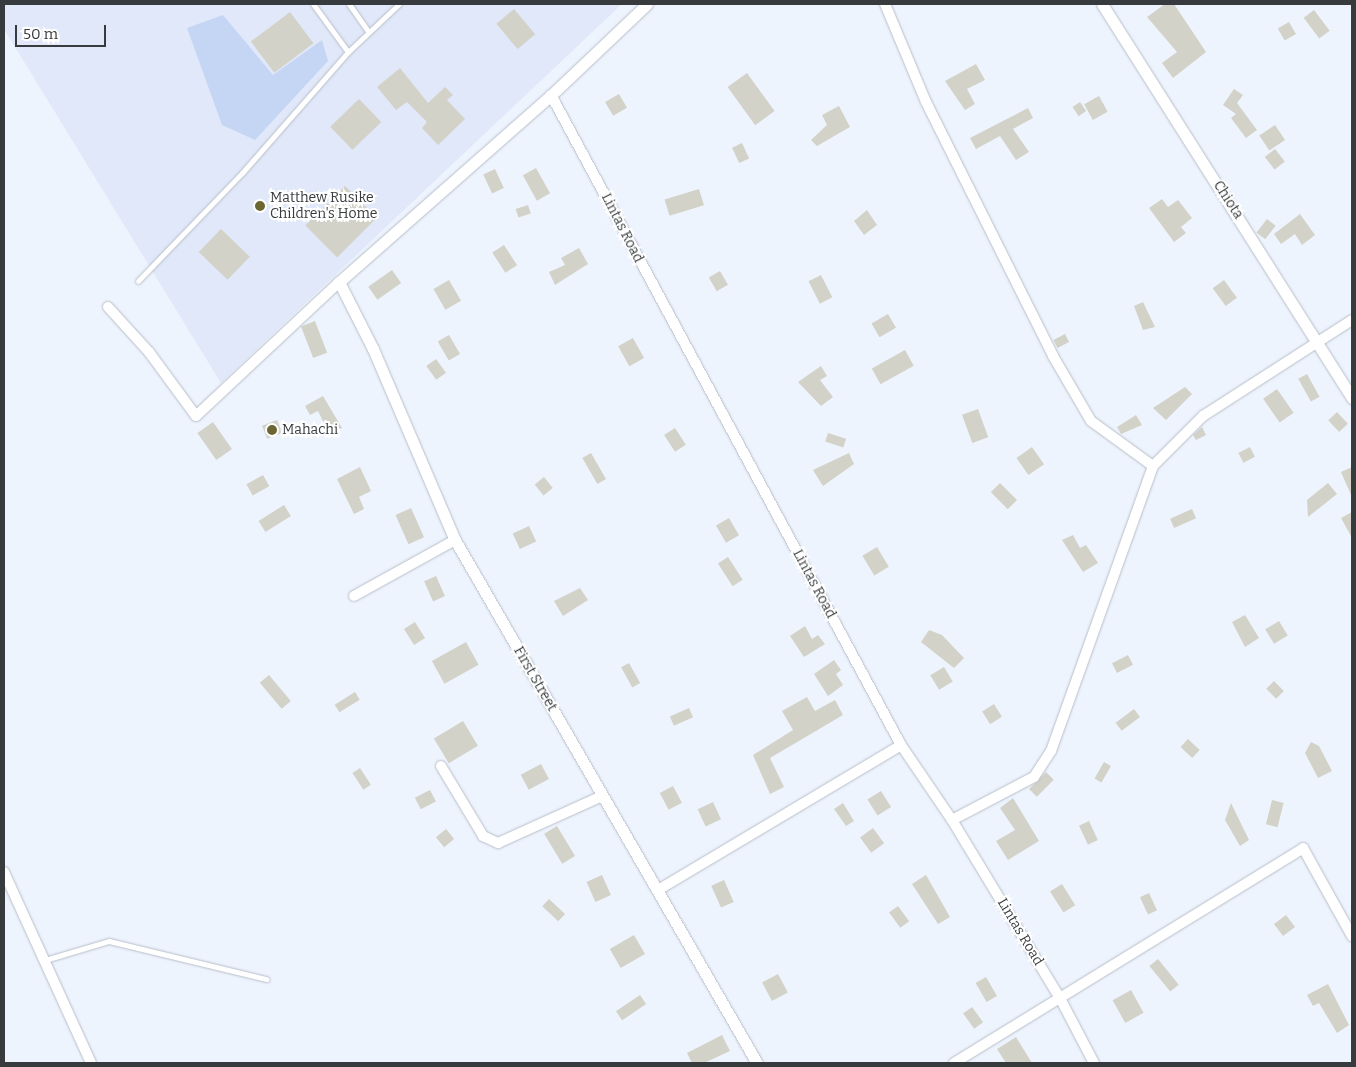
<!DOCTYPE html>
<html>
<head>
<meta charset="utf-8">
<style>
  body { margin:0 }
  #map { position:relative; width:1356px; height:1067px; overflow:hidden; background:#eef4fe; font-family:Bitter,serif }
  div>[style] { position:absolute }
  .built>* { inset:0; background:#e0e8f9 }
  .green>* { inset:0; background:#c5d6f4 }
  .building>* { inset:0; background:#d3d2c8; transform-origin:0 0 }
  .roads { filter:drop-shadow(0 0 1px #b8bec7) drop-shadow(0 0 1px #b8bec7) }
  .service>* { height:5px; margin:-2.5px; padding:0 2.5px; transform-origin:2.5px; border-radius:2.5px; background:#fff }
  .minor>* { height:10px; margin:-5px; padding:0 5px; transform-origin:5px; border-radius:5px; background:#fff }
  .tertiary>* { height:11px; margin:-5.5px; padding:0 5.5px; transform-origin:5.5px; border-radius:5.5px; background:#fff }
  .dots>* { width:14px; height:14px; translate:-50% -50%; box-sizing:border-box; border:2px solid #fff; border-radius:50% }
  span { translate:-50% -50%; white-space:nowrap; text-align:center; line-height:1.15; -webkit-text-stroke:4px #fff; paint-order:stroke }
  .poi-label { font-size:14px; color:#383b3e }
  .left { translate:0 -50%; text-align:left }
  .street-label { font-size:14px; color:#383b3e }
  .frame { position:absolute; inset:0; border:5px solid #383b3e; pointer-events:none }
  .scale { position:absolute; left:15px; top:25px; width:91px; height:22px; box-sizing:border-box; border:2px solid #383b3e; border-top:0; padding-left:6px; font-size:15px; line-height:18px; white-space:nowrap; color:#383b3e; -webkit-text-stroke:4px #fff; paint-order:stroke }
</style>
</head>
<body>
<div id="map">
  <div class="built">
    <div style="clip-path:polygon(4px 4px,622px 4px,221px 383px,4px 29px)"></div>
  </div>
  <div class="green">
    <div style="clip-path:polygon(223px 15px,273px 75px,322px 40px,328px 61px,255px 140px,222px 125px,187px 28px)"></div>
  </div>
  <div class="building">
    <div style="clip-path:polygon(1165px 4px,1174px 4px,1206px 52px,1173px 78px,1162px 63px,1177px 52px,1147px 17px)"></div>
    <div style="left:514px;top:9px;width:33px;height:23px;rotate:50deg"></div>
    <div style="left:1314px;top:10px;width:26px;height:13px;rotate:53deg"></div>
    <div style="left:290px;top:12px;width:39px;height:49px;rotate:53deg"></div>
    <div style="left:1289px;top:22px;width:14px;height:13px;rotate:60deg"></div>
    <div style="clip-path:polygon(976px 64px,985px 80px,967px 89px,975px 104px,965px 110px,945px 81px)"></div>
    <div style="clip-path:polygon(400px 68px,428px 103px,445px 87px,453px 95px,447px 100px,465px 119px,438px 145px,422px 128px,427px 122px,407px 102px,396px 110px,377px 87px)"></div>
    <div style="left:747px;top:73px;width:47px;height:24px;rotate:54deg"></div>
    <div style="clip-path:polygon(1234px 89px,1243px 95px,1237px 103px,1257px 130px,1246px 138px,1231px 118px,1236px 114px,1223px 105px)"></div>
    <div style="left:619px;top:94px;width:16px;height:16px;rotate:60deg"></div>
    <div style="left:1099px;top:96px;width:18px;height:17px;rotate:61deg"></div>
    <div style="left:359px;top:99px;width:32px;height:40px;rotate:46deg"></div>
    <div style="left:1080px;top:102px;width:11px;height:9px;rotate:56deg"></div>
    <div style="clip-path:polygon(839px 106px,850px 127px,817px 146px,811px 140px,827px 125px,822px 115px)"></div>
    <div style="clip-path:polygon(1028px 108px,1033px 118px,1013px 129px,1029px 152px,1016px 160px,1000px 136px,976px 149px,970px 138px)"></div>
    <div style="left:1275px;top:125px;width:18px;height:19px;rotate:56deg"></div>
    <div style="left:742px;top:143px;width:17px;height:11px;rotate:65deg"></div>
    <div style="left:1275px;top:149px;width:16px;height:13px;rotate:52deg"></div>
    <div style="left:536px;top:168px;width:29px;height:15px;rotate:61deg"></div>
    <div style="left:495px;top:169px;width:21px;height:13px;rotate:65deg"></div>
    <div style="left:345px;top:186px;width:45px;height:56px;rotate:45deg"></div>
    <div style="left:699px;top:189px;width:17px;height:36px;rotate:73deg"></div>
    <div style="clip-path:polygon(1162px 199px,1168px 207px,1178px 200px,1192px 218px,1181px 227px,1186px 233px,1174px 242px,1149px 208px)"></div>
    <div style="left:528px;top:205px;width:9px;height:13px;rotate:72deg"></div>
    <div style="clip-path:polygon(867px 210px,877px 225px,864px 235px,854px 221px)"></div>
    <div style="clip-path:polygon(1300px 214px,1315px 235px,1302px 245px,1295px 234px,1281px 244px,1274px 234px)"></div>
    <div style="left:1267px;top:219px;width:11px;height:17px;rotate:38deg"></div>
    <div style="left:221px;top:229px;width:40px;height:32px;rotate:44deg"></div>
    <div style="left:504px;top:245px;width:24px;height:14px;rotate:57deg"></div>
    <div style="clip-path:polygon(579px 248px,588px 264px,555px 285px,549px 272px,565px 265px,561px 258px)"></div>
    <div style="left:392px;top:270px;width:16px;height:29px;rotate:55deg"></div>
    <div style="left:720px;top:271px;width:16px;height:13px;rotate:60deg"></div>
    <div style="left:821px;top:275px;width:25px;height:14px;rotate:63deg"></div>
    <div style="left:449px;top:280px;width:24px;height:18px;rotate:60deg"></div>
    <div style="left:1224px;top:280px;width:22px;height:14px;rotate:54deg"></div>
    <div style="clip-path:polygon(1143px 302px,1155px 327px,1143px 330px,1134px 306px)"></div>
    <div style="left:888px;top:314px;width:16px;height:19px;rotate:60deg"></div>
    <div style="left:315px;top:321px;width:34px;height:15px;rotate:69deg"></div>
    <div style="left:1065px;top:334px;width:9px;height:13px;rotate:63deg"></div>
    <div style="left:449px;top:335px;width:22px;height:13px;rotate:60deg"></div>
    <div style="left:633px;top:338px;width:23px;height:17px;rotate:61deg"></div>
    <div style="left:905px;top:350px;width:18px;height:38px;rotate:61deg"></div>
    <div style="left:436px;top:359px;width:17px;height:12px;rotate:54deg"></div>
    <div style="clip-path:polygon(821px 366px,827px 376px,820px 380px,833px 397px,821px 406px,798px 382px)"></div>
    <div style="left:1307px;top:374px;width:26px;height:10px;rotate:61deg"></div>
    <div style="clip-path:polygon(1185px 387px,1192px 394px,1166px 420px,1153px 408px)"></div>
    <div style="left:1277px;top:389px;width:29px;height:17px;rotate:55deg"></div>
    <div style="clip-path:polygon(323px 396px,342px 428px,329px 434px,318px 411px,310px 415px,305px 406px)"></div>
    <div style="left:978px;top:409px;width:30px;height:17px;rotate:70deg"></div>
    <div style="left:1337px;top:412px;width:16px;height:12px;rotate:47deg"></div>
    <div style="clip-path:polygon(1136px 415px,1142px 425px,1121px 434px,1117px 427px)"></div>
    <div style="left:277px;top:420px;width:14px;height:16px;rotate:69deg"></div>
    <div style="left:213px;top:422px;width:33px;height:19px;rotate:55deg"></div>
    <div style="clip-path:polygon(1202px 427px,1206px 435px,1196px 440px,1193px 435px)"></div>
    <div style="left:675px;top:428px;width:20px;height:13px;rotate:57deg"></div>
    <div style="left:828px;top:433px;width:19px;height:9px;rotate:18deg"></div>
    <div style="left:1032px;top:447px;width:21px;height:19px;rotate:55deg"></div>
    <div style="left:1250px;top:447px;width:11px;height:13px;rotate:63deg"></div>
    <div style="left:591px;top:453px;width:30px;height:10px;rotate:60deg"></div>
    <div style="clip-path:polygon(849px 453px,854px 464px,823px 486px,813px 470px)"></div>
    <div style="clip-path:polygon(360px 467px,371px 491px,359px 497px,364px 509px,354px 514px,337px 479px)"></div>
    <div style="clip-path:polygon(1352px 467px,1352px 497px,1341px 472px)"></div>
    <div style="left:263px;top:475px;width:13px;height:19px;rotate:61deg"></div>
    <div style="left:544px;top:477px;width:14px;height:12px;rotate:51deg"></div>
    <div style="left:1000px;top:483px;width:24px;height:13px;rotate:45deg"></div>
    <div style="clip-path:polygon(1328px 483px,1337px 494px,1308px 517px,1307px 500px)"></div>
    <div style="left:284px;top:505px;width:13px;height:30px;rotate:58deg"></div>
    <div style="left:411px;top:508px;width:32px;height:17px;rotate:66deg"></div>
    <div style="left:1192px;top:509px;width:10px;height:24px;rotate:66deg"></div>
    <div style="clip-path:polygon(1352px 512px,1352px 538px,1341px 518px)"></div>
    <div style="left:729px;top:518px;width:20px;height:15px;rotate:60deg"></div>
    <div style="left:529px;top:526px;width:17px;height:18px;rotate:65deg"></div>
    <div style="clip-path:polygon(1073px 535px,1080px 548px,1086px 545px,1098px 563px,1083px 572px,1062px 540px)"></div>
    <div style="left:877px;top:547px;width:23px;height:17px;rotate:59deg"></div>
    <div style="left:728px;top:557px;width:27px;height:12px;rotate:57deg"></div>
    <div style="left:436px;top:576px;width:22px;height:13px;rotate:66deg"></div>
    <div style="clip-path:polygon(580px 588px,588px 600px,563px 616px,554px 601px)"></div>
    <div style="clip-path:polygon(1245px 615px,1259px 638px,1245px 647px,1232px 622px)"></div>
    <div style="left:1279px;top:621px;width:17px;height:16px;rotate:59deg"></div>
    <div style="left:415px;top:622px;width:19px;height:13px;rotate:58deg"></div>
    <div style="clip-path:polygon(805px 626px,812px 639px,818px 635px,825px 644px,804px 657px,790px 636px)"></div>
    <div style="clip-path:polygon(929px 630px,942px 635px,964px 658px,954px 668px,921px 642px)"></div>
    <div style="left:466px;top:642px;width:26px;height:39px;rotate:61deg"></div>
    <div style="left:1128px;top:655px;width:11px;height:18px;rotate:63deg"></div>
    <div style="clip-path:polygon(834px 660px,841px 670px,836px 674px,843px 685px,828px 696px,814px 674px)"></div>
    <div style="left:629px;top:663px;width:23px;height:9px;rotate:61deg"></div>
    <div style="left:944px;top:667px;width:17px;height:16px;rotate:59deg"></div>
    <div style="left:269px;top:675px;width:34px;height:12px;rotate:50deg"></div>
    <div style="left:1274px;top:681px;width:14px;height:11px;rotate:45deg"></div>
    <div style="left:355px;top:692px;width:9px;height:24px;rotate:58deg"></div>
    <div style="clip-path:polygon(807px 697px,815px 711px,835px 700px,843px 715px,770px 758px,784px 787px,770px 794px,753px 755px,793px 730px,782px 711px)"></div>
    <div style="left:994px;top:704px;width:15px;height:14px;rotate:58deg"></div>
    <div style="left:689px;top:708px;width:10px;height:21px;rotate:66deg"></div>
    <div style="left:1134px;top:709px;width:10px;height:23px;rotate:53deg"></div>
    <div style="left:463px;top:721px;width:29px;height:34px;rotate:59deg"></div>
    <div style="left:1188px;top:739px;width:16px;height:11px;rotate:43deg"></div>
    <div style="clip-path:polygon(1311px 742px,1319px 746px,1332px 771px,1318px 778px,1305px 753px)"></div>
    <div style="left:1104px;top:762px;width:8px;height:19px;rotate:30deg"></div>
    <div style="left:541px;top:764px;width:17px;height:23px;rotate:62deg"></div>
    <div style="left:360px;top:768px;width:20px;height:9px;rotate:57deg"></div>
    <div style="left:1046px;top:772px;width:11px;height:24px;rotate:45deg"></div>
    <div style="left:673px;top:786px;width:19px;height:15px;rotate:62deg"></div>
    <div style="left:430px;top:790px;width:13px;height:17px;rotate:63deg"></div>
    <div style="left:881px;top:791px;width:19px;height:16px;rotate:58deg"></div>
    <div style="clip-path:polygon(1013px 798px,1039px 841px,1008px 860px,996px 841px,1015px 830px,1000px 808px)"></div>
    <div style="left:1272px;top:800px;width:12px;height:25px;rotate:14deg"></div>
    <div style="left:713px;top:802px;width:19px;height:17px;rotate:65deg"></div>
    <div style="clip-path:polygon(843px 803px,854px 821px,846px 826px,834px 809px)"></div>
    <div style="clip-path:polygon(1231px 803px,1249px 840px,1240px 846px,1225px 820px)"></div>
    <div style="left:1089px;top:821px;width:21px;height:11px;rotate:65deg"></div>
    <div style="left:557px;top:826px;width:35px;height:15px;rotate:59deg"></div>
    <div style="left:873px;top:828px;width:19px;height:16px;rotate:54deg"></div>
    <div style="left:446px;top:829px;width:13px;height:13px;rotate:51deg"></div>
    <div style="left:602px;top:875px;width:22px;height:17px;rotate:66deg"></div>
    <div style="clip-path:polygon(926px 875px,950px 917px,938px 924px,912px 884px)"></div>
    <div style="left:724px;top:880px;width:24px;height:14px;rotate:66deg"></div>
    <div style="left:1062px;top:884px;width:25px;height:14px;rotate:58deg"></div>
    <div style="left:1149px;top:893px;width:19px;height:10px;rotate:65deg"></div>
    <div style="left:549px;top:899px;width:22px;height:10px;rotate:43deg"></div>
    <div style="left:898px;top:906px;width:19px;height:11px;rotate:54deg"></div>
    <div style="left:1286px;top:915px;width:15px;height:15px;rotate:53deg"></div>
    <div style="left:634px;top:935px;width:22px;height:28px;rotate:60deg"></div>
    <div style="left:1158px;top:959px;width:33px;height:11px;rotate:51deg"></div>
    <div style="left:778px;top:974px;width:21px;height:18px;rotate:62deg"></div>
    <div style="left:986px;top:977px;width:22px;height:12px;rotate:60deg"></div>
    <div style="clip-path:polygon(1328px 984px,1349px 1025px,1337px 1033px,1319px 1003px,1313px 1006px,1307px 995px)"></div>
    <div style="left:1131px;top:990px;width:26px;height:21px;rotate:61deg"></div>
    <div style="left:640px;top:995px;width:11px;height:29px;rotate:56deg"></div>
    <div style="left:972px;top:1007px;width:19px;height:11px;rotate:54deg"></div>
    <div style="clip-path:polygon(722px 1035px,730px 1051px,704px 1063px,692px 1063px,687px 1053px)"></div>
    <div style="clip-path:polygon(1016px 1037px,1032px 1063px,1006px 1063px,997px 1049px)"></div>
  </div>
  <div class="roads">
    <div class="service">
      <div style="left:349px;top:4px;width:33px;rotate:55deg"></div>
      <div style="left:348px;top:52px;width:70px;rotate:-43.3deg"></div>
      <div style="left:138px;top:281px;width:150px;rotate:-46.1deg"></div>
      <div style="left:242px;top:173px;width:161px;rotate:-48.8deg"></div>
      <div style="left:348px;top:52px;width:59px;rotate:-126.1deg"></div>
      <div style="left:45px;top:960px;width:67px;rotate:-16.5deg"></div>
      <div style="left:109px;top:941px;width:162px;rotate:13.6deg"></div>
    </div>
    <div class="minor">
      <div style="left:885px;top:4px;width:106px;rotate:67.3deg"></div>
      <div style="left:926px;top:102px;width:284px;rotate:63.4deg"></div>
      <div style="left:1053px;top:356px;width:75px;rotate:59.7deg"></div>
      <div style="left:1091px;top:421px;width:77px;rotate:36deg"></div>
      <div style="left:551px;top:95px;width:738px;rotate:61.7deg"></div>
      <div style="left:901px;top:745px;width:91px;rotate:55.8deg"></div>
      <div style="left:952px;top:820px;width:210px;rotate:58.8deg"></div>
      <div style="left:1061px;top:1000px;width:71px;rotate:62.4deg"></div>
      <div style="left:108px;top:307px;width:61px;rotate:47.7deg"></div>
      <div style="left:149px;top:352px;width:79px;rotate:53.7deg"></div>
      <div style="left:196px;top:416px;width:196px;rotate:-43.1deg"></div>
      <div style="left:354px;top:596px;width:115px;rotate:-29deg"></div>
      <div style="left:441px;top:766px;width:82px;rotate:59deg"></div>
      <div style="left:483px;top:836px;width:17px;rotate:25deg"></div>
      <div style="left:498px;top:843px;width:114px;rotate:-24.3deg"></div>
      <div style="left:952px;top:820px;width:93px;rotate:-27.7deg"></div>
      <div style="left:1034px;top:777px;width:31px;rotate:-57deg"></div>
      <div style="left:1051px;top:751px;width:303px;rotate:-70.3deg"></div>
      <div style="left:1153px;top:466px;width:71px;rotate:-45deg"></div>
      <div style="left:1203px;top:416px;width:177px;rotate:-32.8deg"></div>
      <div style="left:4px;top:872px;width:210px;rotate:65.5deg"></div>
      <div style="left:658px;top:890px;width:283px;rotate:-30.8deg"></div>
      <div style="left:954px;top:1063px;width:410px;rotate:-31.6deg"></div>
      <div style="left:1303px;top:848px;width:101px;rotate:60.9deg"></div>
    </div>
    <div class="tertiary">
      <div style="left:647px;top:4px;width:132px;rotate:136.5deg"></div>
      <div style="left:551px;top:95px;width:283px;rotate:138.6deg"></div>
      <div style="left:339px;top:282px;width:75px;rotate:63.1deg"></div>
      <div style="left:373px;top:349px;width:208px;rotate:66.8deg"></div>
      <div style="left:455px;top:540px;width:604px;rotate:60deg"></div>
      <div style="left:1102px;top:4px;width:467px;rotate:57.6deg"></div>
    </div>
  </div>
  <div class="dots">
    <div style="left:260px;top:206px;background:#6b6632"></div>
    <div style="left:272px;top:430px;background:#6b6632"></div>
  </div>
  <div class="poi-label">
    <span class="left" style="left:270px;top:206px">Matthew Rusike<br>Children's Home</span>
    <span class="left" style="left:282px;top:430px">Mahachi</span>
  </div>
  <div class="street-label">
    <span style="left:1228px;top:200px;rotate:57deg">Chiota</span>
    <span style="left:622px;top:228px;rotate:63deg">Lintas Road</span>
    <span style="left:814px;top:584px;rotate:62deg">Lintas Road</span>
    <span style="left:535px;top:679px;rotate:60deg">First Street</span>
    <span style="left:1020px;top:932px;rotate:59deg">Lintas Road</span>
  </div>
  <div class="frame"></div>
  <div class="scale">50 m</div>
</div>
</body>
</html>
